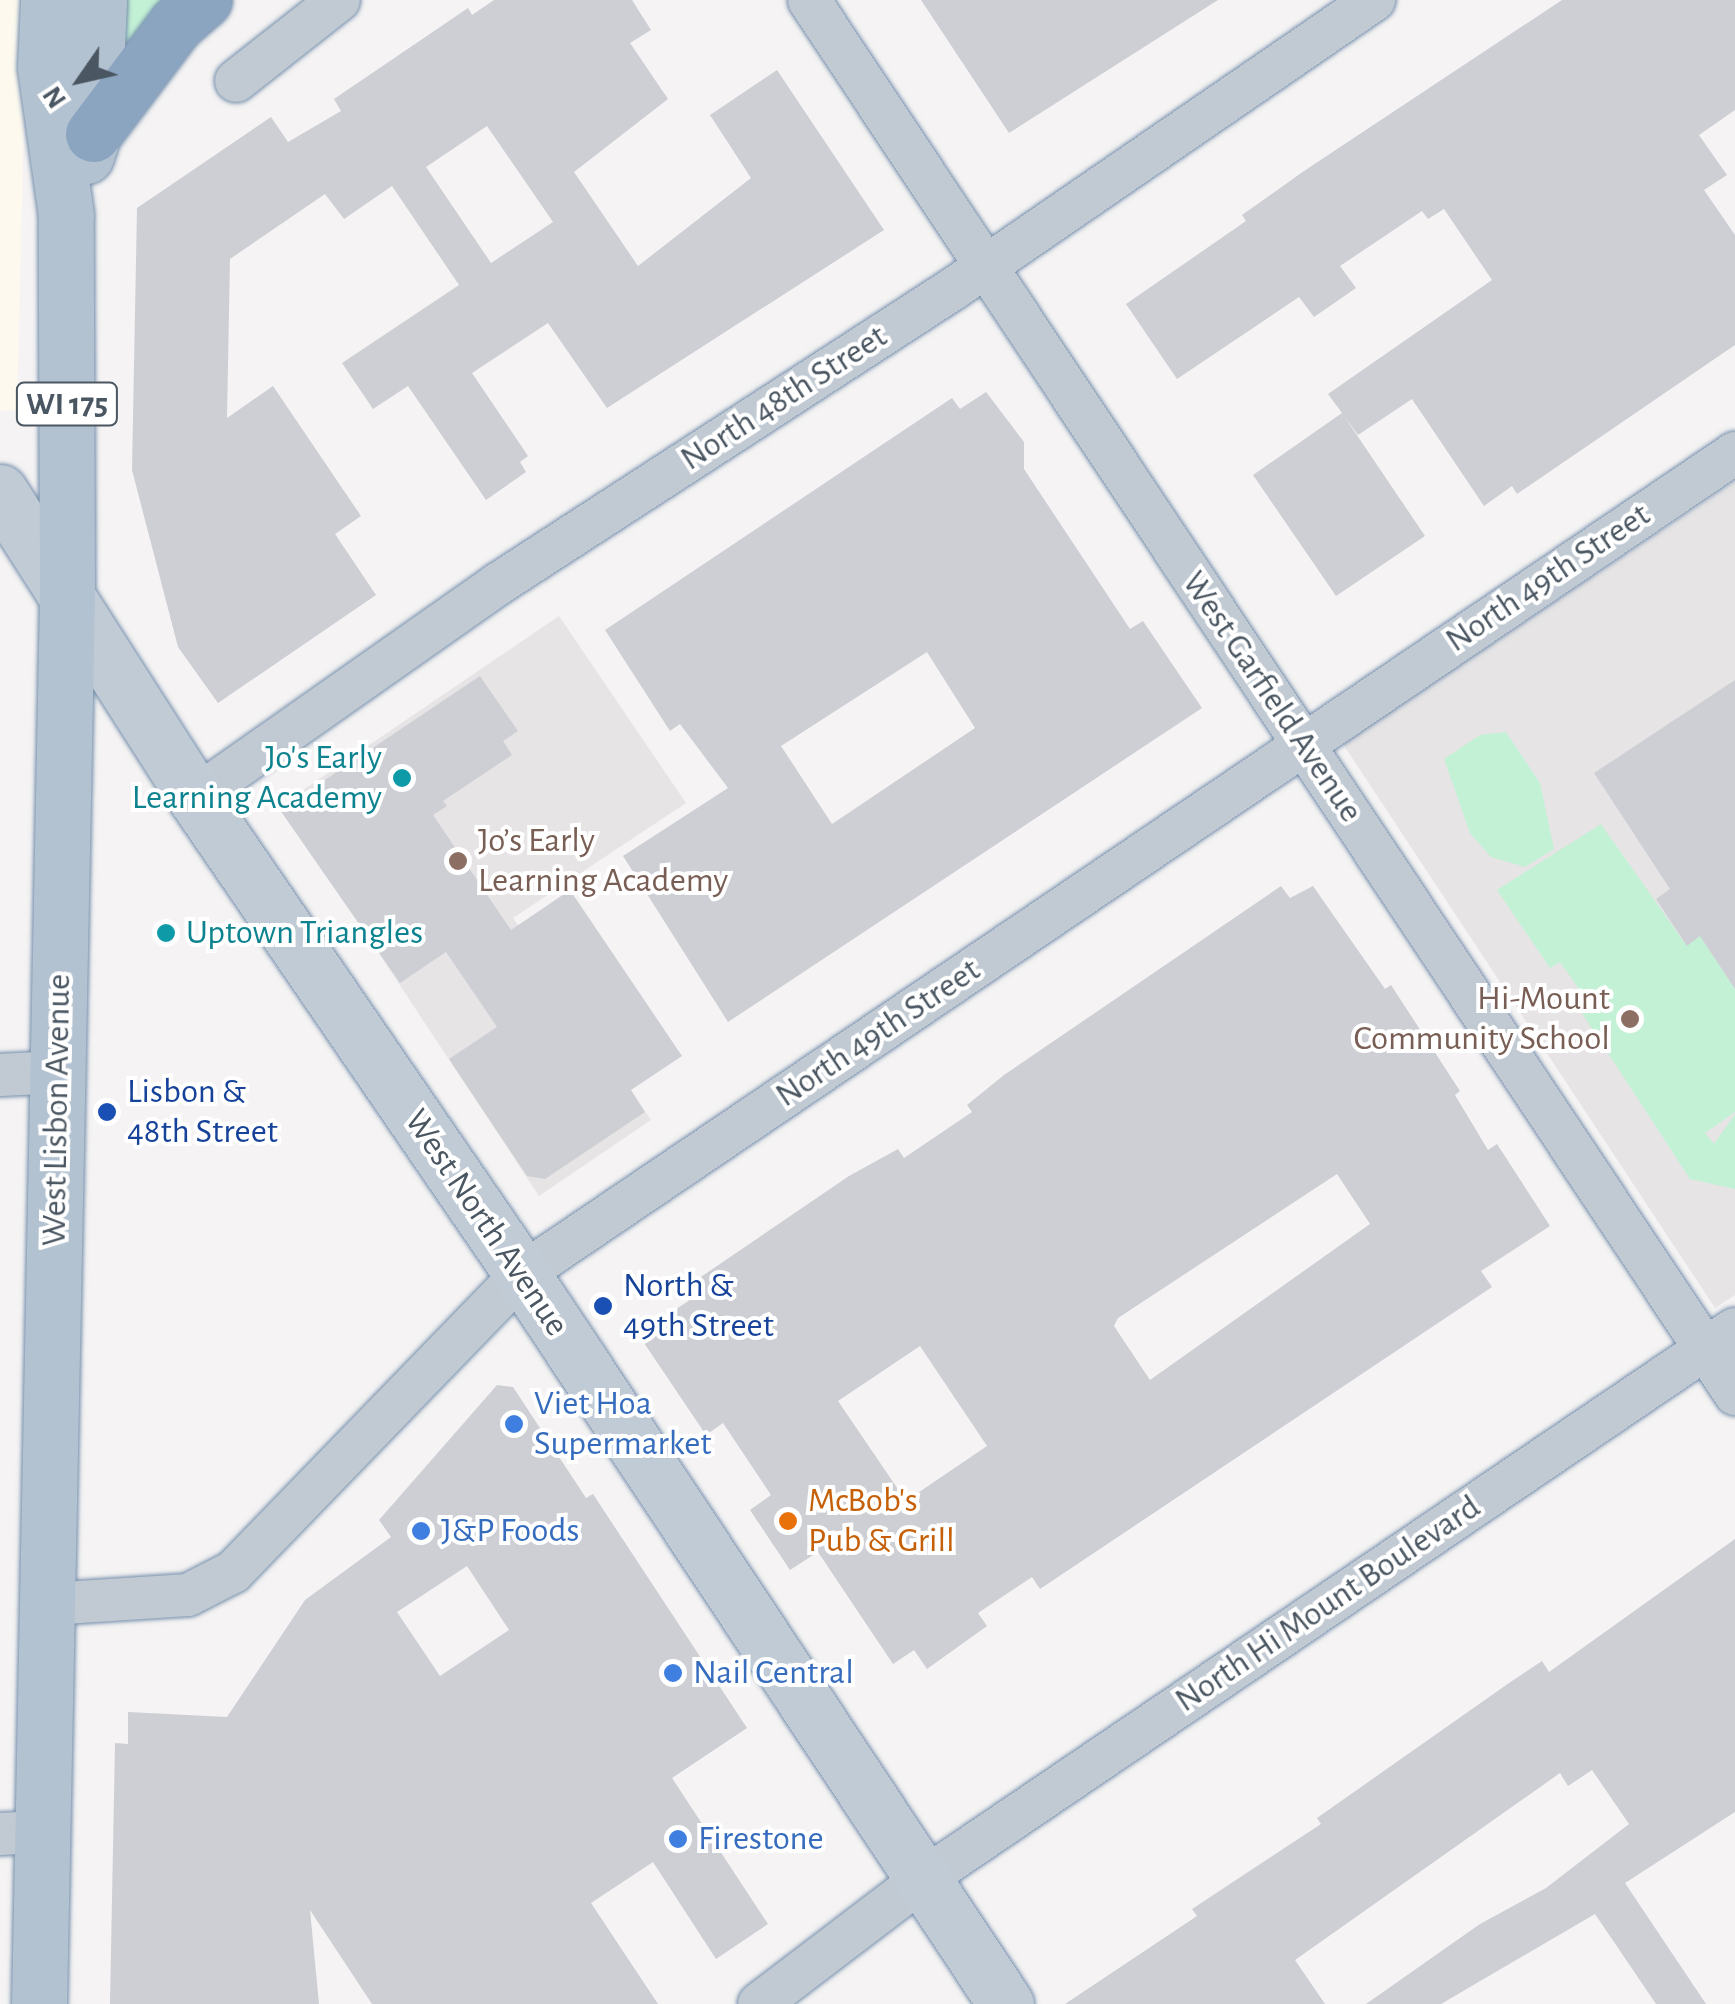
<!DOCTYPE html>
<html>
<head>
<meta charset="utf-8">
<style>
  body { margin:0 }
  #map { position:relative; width:1735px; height:2004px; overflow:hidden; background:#f5f3f3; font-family:"Alegreya Sans",sans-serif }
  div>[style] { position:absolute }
  .commercial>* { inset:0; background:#fdf9ef }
  .education>* { inset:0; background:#e6e4e5 }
  .green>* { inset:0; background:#c3f1d5 }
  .building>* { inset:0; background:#cdcfd5 }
  .roads { filter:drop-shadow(0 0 2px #7690ad) drop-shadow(0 0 2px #7690ad) }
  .minor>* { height:42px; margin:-21px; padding:0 21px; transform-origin:21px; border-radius:21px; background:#c1cad2 }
  .secondary>* { height:55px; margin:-27.5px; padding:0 27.5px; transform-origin:27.5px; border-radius:27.5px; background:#c1cbd6 }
  .primary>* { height:55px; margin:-27.5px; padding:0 27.5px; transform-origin:27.5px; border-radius:27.5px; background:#b3c2d1 }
  .motorway>* { height:55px; margin:-27.5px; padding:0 27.5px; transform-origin:27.5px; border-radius:27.5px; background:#8ba5c1 }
  .dots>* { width:28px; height:28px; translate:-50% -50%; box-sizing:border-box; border:5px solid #fff; border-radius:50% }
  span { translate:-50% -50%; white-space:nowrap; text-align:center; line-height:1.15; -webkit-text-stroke:8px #fff; paint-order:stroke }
  .shield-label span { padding:2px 8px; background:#fff; border:2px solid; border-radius:8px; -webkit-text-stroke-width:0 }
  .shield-label { font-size:32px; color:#4a5661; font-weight:700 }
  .street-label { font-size:35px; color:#4a5661 }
  .culture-label { font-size:35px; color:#0d838f }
  .right { translate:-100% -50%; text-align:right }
  .left { translate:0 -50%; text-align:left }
  .education-label { font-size:35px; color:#785e54 }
  .transit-label { font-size:35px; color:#164399 }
  .shop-label { font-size:35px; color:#366cbe }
  .food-label { font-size:35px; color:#c56008 }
  .north { position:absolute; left:30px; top:30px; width:100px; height:100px; -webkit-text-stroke:8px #fff; paint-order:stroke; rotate:236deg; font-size:28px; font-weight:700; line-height:40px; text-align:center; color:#4a5661 }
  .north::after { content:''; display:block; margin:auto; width:35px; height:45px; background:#4a5661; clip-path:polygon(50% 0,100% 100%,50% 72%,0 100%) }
</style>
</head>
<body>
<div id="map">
  <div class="commercial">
    <div style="clip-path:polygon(0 0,27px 0,17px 410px,0 411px)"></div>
  </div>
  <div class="education">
    <div style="clip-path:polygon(1735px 481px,1735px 1295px,1715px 1308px,1343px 744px)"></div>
    <div style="clip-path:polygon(559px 616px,686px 803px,513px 918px,651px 1120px,539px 1196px,281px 805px)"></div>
  </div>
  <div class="green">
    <div style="clip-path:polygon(123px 0,169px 0,122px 60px)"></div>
    <div style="clip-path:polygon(1506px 732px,1540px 783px,1554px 849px,1525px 867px,1491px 857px,1470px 833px,1444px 759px,1480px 735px)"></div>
    <div style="clip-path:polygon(1601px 824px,1686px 945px,1700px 936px,1735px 989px,1735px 1112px,1705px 1133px,1714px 1144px,1735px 1114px,1735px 1189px,1690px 1179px,1578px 1007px,1586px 1001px,1575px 983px,1560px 962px,1550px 968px,1497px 890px)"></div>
  </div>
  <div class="building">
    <div style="clip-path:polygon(evenodd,494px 0,632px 0,651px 30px,630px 43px,668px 99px,574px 172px,638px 266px,751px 178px,710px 115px,777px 70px,884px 230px,607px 408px,548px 323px,472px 373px,528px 456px,520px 462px,526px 472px,486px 500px,408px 386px,373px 409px,342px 363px,459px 285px,392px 186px,344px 219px,325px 194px,230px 259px,227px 418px,273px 386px,361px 516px,335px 534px,376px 595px,218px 703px,178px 647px,132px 470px,137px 208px,271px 117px,288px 142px,341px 111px,334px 99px,468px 8px,472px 15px,494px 0,487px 126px,553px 222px,491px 263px,426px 167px,487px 126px)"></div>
    <div style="clip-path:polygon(921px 0,1218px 0,1009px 133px)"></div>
    <div style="clip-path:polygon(1562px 0,1735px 0,1735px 110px,1699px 135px,1727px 175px,1704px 190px,1735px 235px,1735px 345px,1517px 494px,1512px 486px,1484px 506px,1412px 399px,1358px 435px,1344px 416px,1425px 536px,1336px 596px,1253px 475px,1342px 413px,1328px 394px,1492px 280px,1444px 209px,1428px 219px,1422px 211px,1340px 266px,1356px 288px,1314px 317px,1299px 297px,1177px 379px,1126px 304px,1246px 221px,1242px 215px,1304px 171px)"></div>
    <div style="clip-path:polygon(evenodd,986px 392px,1024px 442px,1024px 469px,1130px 629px,1143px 621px,1202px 708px,728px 1022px,623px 856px,728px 788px,680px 724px,670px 731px,605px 630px,952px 398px,960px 409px,986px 392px,927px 652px,975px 728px,832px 824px,781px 746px,927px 652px)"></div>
    <div style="clip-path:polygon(480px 676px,518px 731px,503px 741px,512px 755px,443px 801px,447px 806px,433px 815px,511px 930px,570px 890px,682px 1056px,631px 1090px,645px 1112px,545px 1179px,527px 1176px,449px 1059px,497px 1027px,446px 952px,400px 983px,280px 810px)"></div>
    <div style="clip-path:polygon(1735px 680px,1735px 989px,1700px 936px,1687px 946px,1656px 899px,1670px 889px,1594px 773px)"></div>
    <div style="clip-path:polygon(evenodd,1281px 886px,1290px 898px,1313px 886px,1385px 989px,1391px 985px,1460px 1091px,1455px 1095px,1488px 1150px,1497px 1144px,1550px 1226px,1481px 1271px,1492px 1287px,1040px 1589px,1032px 1577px,978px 1613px,987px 1626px,927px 1669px,914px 1650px,893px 1664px,818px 1552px,790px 1570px,750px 1510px,771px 1495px,723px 1423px,706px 1435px,638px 1334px,699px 1294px,692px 1283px,849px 1176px,898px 1149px,904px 1158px,972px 1112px,967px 1105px,1004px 1075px,1281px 886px,1337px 1174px,1370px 1224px,1150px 1380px,1114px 1326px,1118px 1318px,1337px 1174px,1281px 886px,920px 1346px,987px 1446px,906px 1501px,838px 1401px,920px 1346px)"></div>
    <div style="clip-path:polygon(evenodd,497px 1385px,513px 1387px,586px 1498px,593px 1494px,747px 1728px,672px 1778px,768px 1924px,716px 1959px,653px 1862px,591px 1903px,658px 2004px,372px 2004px,310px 1910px,319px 2004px,110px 2004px,115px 1743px,128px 1744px,128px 1712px,227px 1717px,305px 1600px,391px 1537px,379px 1520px,497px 1385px,467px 1566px,509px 1630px,440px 1676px,397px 1612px,467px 1566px)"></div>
    <div style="clip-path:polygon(1735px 1539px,1735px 1812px,1625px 1883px,1706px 2004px,1656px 2004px,1595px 1914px,1441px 2004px,1366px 2004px,1480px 1924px,1546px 1888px,1629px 1824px,1592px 1770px,1568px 1786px,1560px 1773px,1295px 1960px,1325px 2004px,1065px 2004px,1197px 1916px,1192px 1909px,1321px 1824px,1317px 1818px,1509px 1683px,1542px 1661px,1549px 1672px)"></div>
  </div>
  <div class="roads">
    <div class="minor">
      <div style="left:809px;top:0;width:1674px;rotate:56.4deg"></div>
      <div style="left:236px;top:81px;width:131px;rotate:-38.2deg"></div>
      <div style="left:195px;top:797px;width:370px;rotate:-35.1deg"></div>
      <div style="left:498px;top:584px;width:542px;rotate:-32.96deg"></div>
      <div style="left:953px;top:289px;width:511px;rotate:-34.47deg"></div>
      <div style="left:0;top:1075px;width:57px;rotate:-3deg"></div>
      <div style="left:49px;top:1604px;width:139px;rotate:-3.7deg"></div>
      <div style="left:188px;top:1595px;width:51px;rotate:-27.1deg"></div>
      <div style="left:233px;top:1572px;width:415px;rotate:-45.9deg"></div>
      <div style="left:522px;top:1274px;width:1465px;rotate:-34.09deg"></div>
      <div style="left:0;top:1834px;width:39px;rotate:-3deg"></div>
      <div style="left:759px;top:2004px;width:205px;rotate:-37.3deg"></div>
      <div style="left:922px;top:1880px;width:982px;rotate:-34.13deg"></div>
    </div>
    <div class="secondary">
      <div style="left:0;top:492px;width:362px;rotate:57.4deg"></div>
      <div style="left:195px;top:797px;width:578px;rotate:55.57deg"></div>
      <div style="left:522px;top:1274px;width:876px;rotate:56.46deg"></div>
    </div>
    <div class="primary">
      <div style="left:86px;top:156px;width:23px;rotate:-72deg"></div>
      <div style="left:93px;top:134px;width:134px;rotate:-87.4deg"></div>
      <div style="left:39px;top:2004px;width:1412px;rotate:-88.86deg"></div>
      <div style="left:67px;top:592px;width:377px;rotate:-90.2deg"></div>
      <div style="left:66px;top:215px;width:149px;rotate:-98.1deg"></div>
      <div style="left:45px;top:67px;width:67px;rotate:-87.4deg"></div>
    </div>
    <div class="motorway">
      <div style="left:93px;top:134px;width:138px;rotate:-53deg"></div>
      <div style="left:176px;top:24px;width:37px;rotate:-41deg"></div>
    </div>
  </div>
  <div class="dots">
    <div style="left:402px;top:778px;background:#0f9aa8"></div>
    <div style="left:458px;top:861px;background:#8d6e63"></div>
    <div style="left:166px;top:933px;background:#0f9aa8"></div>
    <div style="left:1630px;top:1019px;background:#8d6e63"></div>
    <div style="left:107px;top:1112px;background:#1a4fb4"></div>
    <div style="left:603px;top:1306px;background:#1a4fb4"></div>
    <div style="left:514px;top:1424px;background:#3f7fe0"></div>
    <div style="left:788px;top:1521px;background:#e8710a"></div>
    <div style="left:421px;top:1531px;background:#3f7fe0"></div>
    <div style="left:673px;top:1673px;background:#3f7fe0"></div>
    <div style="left:678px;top:1839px;background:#3f7fe0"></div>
  </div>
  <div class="shield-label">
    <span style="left:67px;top:404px">WI 175</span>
  </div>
  <div class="street-label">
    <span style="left:784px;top:398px;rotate:-33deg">North 48th Street</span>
    <span style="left:1548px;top:578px;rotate:-34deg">North 49th Street</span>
    <span style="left:1272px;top:697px;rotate:56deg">West Garfield Avenue</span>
    <span style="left:878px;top:1033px;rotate:-34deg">North 49th Street</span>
    <span style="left:57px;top:1110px;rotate:-89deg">West Lisbon Avenue</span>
    <span style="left:486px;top:1223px;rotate:56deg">West North Avenue</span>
    <span style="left:1328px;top:1604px;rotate:-34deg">North Hi Mount Boulevard</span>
  </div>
  <div class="culture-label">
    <span class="right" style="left:382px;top:778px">Jo's Early<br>Learning Academy</span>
    <span class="left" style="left:186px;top:933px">Uptown Triangles</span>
  </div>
  <div class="education-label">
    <span class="left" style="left:478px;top:861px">Jo’s Early<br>Learning Academy</span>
    <span class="right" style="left:1610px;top:1019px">Hi-Mount<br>Community School</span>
  </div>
  <div class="transit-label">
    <span class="left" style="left:127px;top:1112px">Lisbon &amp;<br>48th Street</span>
    <span class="left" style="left:623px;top:1306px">North &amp;<br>49th Street</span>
  </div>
  <div class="shop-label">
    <span class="left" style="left:534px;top:1424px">Viet Hoa<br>Supermarket</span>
    <span class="left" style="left:441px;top:1531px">J&amp;P Foods</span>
    <span class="left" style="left:693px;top:1673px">Nail Central</span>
    <span class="left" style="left:698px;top:1839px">Firestone</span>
  </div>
  <div class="food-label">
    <span class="left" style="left:808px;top:1521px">McBob's<br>Pub &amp; Grill</span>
  </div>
  <div class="north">N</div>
</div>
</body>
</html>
